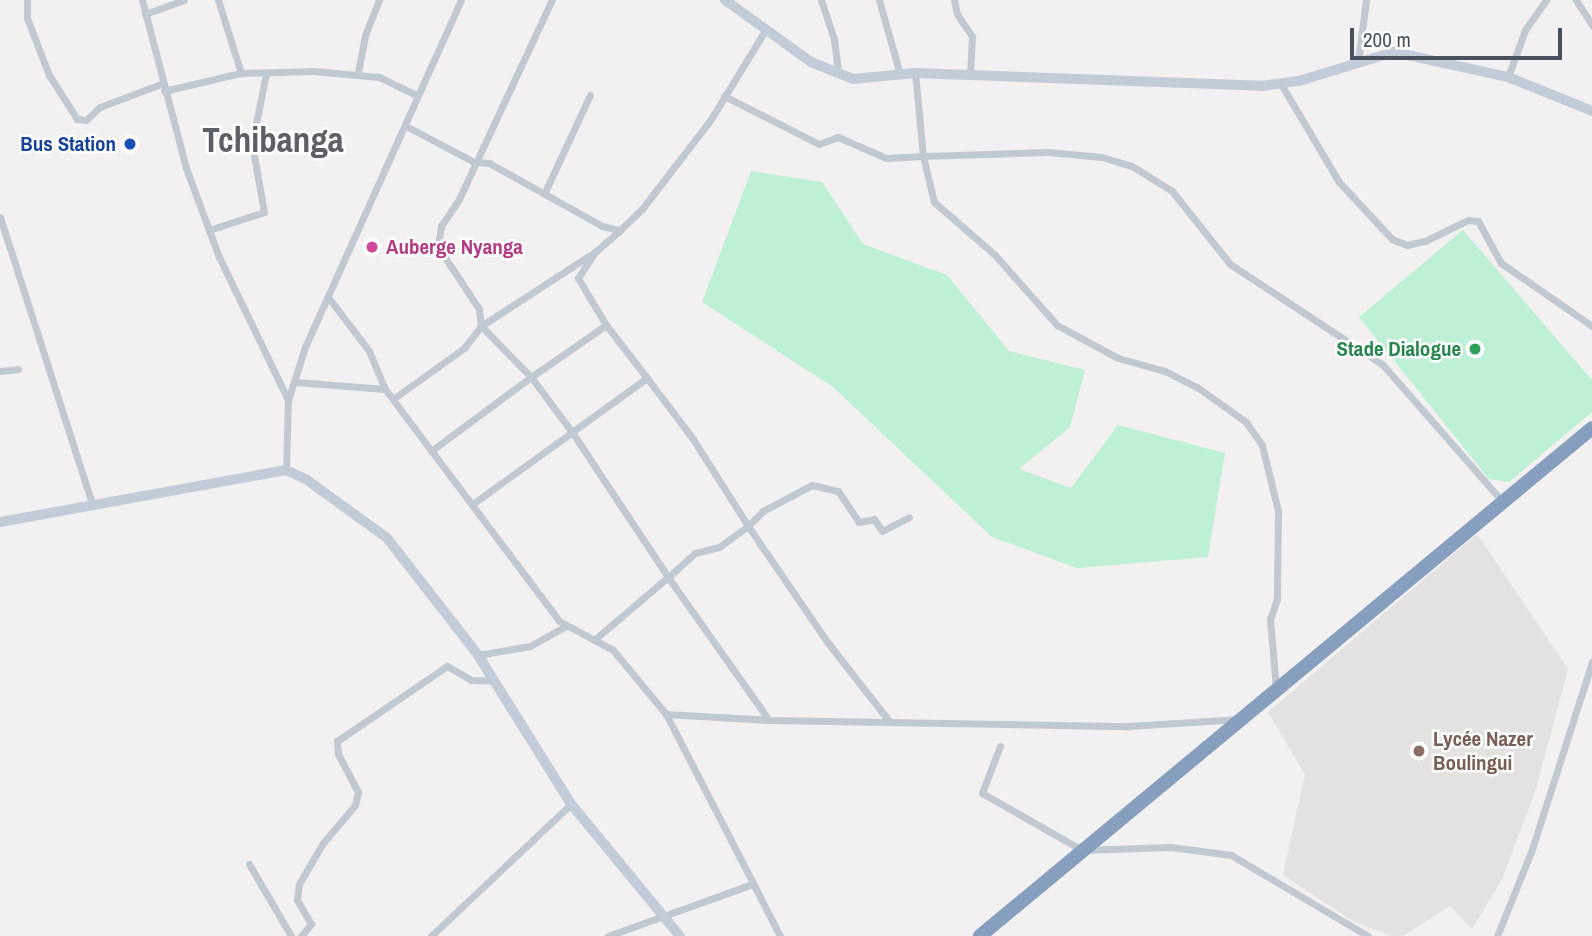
<!DOCTYPE html>
<html>
<head>
<meta charset="utf-8">
<style>
  body { margin:0 }
  #map { position:relative; width:1592px; height:936px; overflow:hidden; background:#f2f0f0; font-family:"Archivo Narrow",sans-serif }
  div>[style] { position:absolute }
  .education>* { inset:0; background:#e3e1e1 }
  .green>* { inset:0; background:#bdf0d4 }
  .street>* { height:7px; margin:-3.5px; padding:0 3.5px; transform-origin:3.5px; border-radius:3.5px; background:#c0c9d2 }
  .secondary>* { height:10px; margin:-5px; padding:0 5px; transform-origin:5px; border-radius:5px; background:#c2ccd9 }
  .highway>* { height:14px; margin:-7px; padding:0 7px; transform-origin:7px; border-radius:7px; background:#869fbf }
  .dots>* { width:19px; height:19px; translate:-50% -50%; box-sizing:border-box; border:4px solid #fff; border-radius:50% }
  span { translate:-50% -50%; white-space:nowrap; text-align:center; line-height:1.15; -webkit-text-stroke:5px #fff; paint-order:stroke }
  .transit-label { font-size:21px; color:#164399; font-weight:700 }
  .right { translate:-100% -50%; text-align:right }
  .hotel-label { font-size:21px; color:#b23c85; font-weight:700 }
  .left { translate:0 -50%; text-align:left }
  .leisure-label { font-size:21px; color:#27864d; font-weight:700 }
  .education-label { font-size:21px; color:#785e54; font-weight:700 }
  .town-label { font-size:35px; color:#5c5f65; font-weight:700 }
  .scale { position:absolute; left:1350px; top:28px; width:212px; height:32px; box-sizing:border-box; border:4px solid #47525e; border-top:0; padding-left:9px; font-size:21px; line-height:24px; white-space:nowrap; color:#47525e; -webkit-text-stroke:5px #fff; paint-order:stroke }
</style>
</head>
<body>
<div id="map">
  <div class="education">
    <div style="clip-path:polygon(1477px 534px,1568px 669px,1536px 789px,1502px 879px,1472px 929px,1450px 906px,1403px 936px,1392px 936px,1354px 922px,1283px 875px,1305px 775px,1268px 712px)"></div>
  </div>
  <div class="green">
    <div style="clip-path:polygon(751px 171px,822px 182px,863px 244px,947px 275px,1009px 351px,1085px 370px,1070px 427px,1019px 469px,1071px 488px,1118px 425px,1225px 453px,1208px 557px,1077px 568px,992px 537px,833px 387px,702px 302px)"></div>
    <div style="clip-path:polygon(1463px 230px,1592px 380px,1592px 412px,1509px 482px,1489px 479px,1359px 317px)"></div>
  </div>
  <div class="street">
    <div style="left:27px;top:0;width:18px;rotate:90deg"></div>
    <div style="left:27px;top:18px;width:61px;rotate:68.9deg"></div>
    <div style="left:49px;top:75px;width:52px;rotate:57.5deg"></div>
    <div style="left:77px;top:119px;width:9px;rotate:6deg"></div>
    <div style="left:86px;top:120px;width:19px;rotate:-43deg"></div>
    <div style="left:100px;top:107px;width:65px;rotate:-20.7deg"></div>
    <div style="left:142px;top:0;width:174px;rotate:75.3deg"></div>
    <div style="left:186px;top:168px;width:95px;rotate:69.7deg"></div>
    <div style="left:219px;top:257px;width:159px;rotate:64.2deg"></div>
    <div style="left:218px;top:0;width:77px;rotate:72.5deg"></div>
    <div style="left:821px;top:0;width:41px;rotate:71.6deg"></div>
    <div style="left:834px;top:39px;width:35px;rotate:83deg"></div>
    <div style="left:879px;top:0;width:77px;rotate:74.2deg"></div>
    <div style="left:954px;top:0;width:14px;rotate:78deg"></div>
    <div style="left:957px;top:14px;width:27px;rotate:56deg"></div>
    <div style="left:972px;top:36px;width:40px;rotate:92.9deg"></div>
    <div style="left:1576px;top:0;width:30px;rotate:57deg"></div>
    <div style="left:145px;top:14px;width:41px;rotate:-19.7deg"></div>
    <div style="left:1358px;top:61px;width:62px;rotate:-82.5deg"></div>
    <div style="left:358px;top:72px;width:38px;rotate:-79deg"></div>
    <div style="left:365px;top:35px;width:38px;rotate:-68deg"></div>
    <div style="left:915px;top:73px;width:83px;rotate:84.5deg"></div>
    <div style="left:923px;top:156px;width:125px;rotate:-1.8deg"></div>
    <div style="left:1048px;top:152px;width:54px;rotate:5.3deg"></div>
    <div style="left:1102px;top:157px;width:31px;rotate:17deg"></div>
    <div style="left:1132px;top:166px;width:47px;rotate:32deg"></div>
    <div style="left:1172px;top:191px;width:93px;rotate:51.5deg"></div>
    <div style="left:1230px;top:264px;width:183px;rotate:33.4deg"></div>
    <div style="left:1383px;top:365px;width:181px;rotate:48.8deg"></div>
    <div style="left:1508px;top:77px;width:50px;rotate:-70.1deg"></div>
    <div style="left:1525px;top:30px;width:37px;rotate:-55deg"></div>
    <div style="left:1281px;top:84px;width:114px;rotate:59.4deg"></div>
    <div style="left:1339px;top:182px;width:78px;rotate:47.1deg"></div>
    <div style="left:1392px;top:239px;width:16px;rotate:22deg"></div>
    <div style="left:1407px;top:245px;width:18px;rotate:-13deg"></div>
    <div style="left:1425px;top:241px;width:48px;rotate:-26deg"></div>
    <div style="left:1468px;top:220px;width:10px;rotate:6deg"></div>
    <div style="left:1478px;top:221px;width:48px;rotate:61.3deg"></div>
    <div style="left:1501px;top:263px;width:111px;rotate:34.7deg"></div>
    <div style="left:164px;top:91px;width:79px;rotate:-13.2deg"></div>
    <div style="left:241px;top:73px;width:72px;rotate:-1.6deg"></div>
    <div style="left:313px;top:71px;width:66px;rotate:5.2deg"></div>
    <div style="left:379px;top:77px;width:41px;rotate:25.9deg"></div>
    <div style="left:724px;top:96px;width:106px;rotate:26.8deg"></div>
    <div style="left:819px;top:144px;width:20px;rotate:-20deg"></div>
    <div style="left:838px;top:137px;width:52px;rotate:23.6deg"></div>
    <div style="left:886px;top:158px;width:37px;rotate:-3deg"></div>
    <div style="left:923px;top:156px;width:47px;rotate:76.6deg"></div>
    <div style="left:934px;top:202px;width:81px;rotate:41deg"></div>
    <div style="left:995px;top:255px;width:94px;rotate:48.5deg"></div>
    <div style="left:1057px;top:325px;width:69px;rotate:28.4deg"></div>
    <div style="left:1118px;top:358px;width:49px;rotate:15.5deg"></div>
    <div style="left:1165px;top:371px;width:36px;rotate:27deg"></div>
    <div style="left:1197px;top:387px;width:60px;rotate:35.5deg"></div>
    <div style="left:1246px;top:422px;width:28px;rotate:55deg"></div>
    <div style="left:1262px;top:445px;width:68px;rotate:76.4deg"></div>
    <div style="left:1278px;top:511px;width:88px;rotate:90.7deg"></div>
    <div style="left:1277px;top:599px;width:21px;rotate:109deg"></div>
    <div style="left:1270px;top:619px;width:70px;rotate:85.1deg"></div>
    <div style="left:406px;top:126px;width:77px;rotate:27.9deg"></div>
    <div style="left:474px;top:162px;width:15px;rotate:4deg"></div>
    <div style="left:489px;top:163px;width:129px;rotate:29.1deg"></div>
    <div style="left:602px;top:226px;width:18px;rotate:13deg"></div>
    <div style="left:620px;top:230px;width:30px;rotate:-44deg"></div>
    <div style="left:642px;top:209px;width:113px;rotate:-52.5deg"></div>
    <div style="left:711px;top:119px;width:105px;rotate:-58.6deg"></div>
    <div style="left:544px;top:194px;width:109px;rotate:-65.1deg"></div>
    <div style="left:0;top:217px;width:304px;rotate:72.2deg"></div>
    <div style="left:209px;top:230px;width:58px;rotate:-18.1deg"></div>
    <div style="left:264px;top:212px;width:69px;rotate:-100deg"></div>
    <div style="left:252px;top:144px;width:72px;rotate:-78.8deg"></div>
    <div style="left:328px;top:297px;width:68px;rotate:52.8deg"></div>
    <div style="left:369px;top:351px;width:41px;rotate:67.2deg"></div>
    <div style="left:385px;top:389px;width:290px;rotate:53.1deg"></div>
    <div style="left:559px;top:621px;width:61px;rotate:28.2deg"></div>
    <div style="left:613px;top:650px;width:83px;rotate:50.4deg"></div>
    <div style="left:666px;top:714px;width:250px;rotate:62.8deg"></div>
    <div style="left:606px;top:325px;width:91px;rotate:145.3deg"></div>
    <div style="left:531px;top:377px;width:71px;rotate:-134.4deg"></div>
    <div style="left:481px;top:326px;width:136px;rotate:-33deg"></div>
    <div style="left:595px;top:252px;width:33px;rotate:-41deg"></div>
    <div style="left:0;top:371px;width:18px;rotate:-6deg"></div>
    <div style="left:647px;top:378px;width:76px;rotate:53deg"></div>
    <div style="left:693px;top:439px;width:103px;rotate:57.7deg"></div>
    <div style="left:748px;top:526px;width:36px;rotate:144deg"></div>
    <div style="left:719px;top:547px;width:25px;rotate:166deg"></div>
    <div style="left:695px;top:553px;width:36px;rotate:138deg"></div>
    <div style="left:668px;top:577px;width:175px;rotate:54.8deg"></div>
    <div style="left:296px;top:382px;width:89px;rotate:4.5deg"></div>
    <div style="left:393px;top:399px;width:87px;rotate:-35.7deg"></div>
    <div style="left:464px;top:348px;width:28px;rotate:-52deg"></div>
    <div style="left:481px;top:326px;width:17px;rotate:-97deg"></div>
    <div style="left:479px;top:309px;width:64px;rotate:-123.4deg"></div>
    <div style="left:444px;top:256px;width:17px;rotate:-107deg"></div>
    <div style="left:439px;top:240px;width:14px;rotate:-82deg"></div>
    <div style="left:441px;top:226px;width:32px;rotate:-56deg"></div>
    <div style="left:459px;top:199px;width:220px;rotate:-65deg"></div>
    <div style="left:431px;top:451px;width:124px;rotate:-36.5deg"></div>
    <div style="left:531px;top:377px;width:69px;rotate:53.3deg"></div>
    <div style="left:572px;top:432px;width:92px;rotate:-35.8deg"></div>
    <div style="left:647px;top:378px;width:67px;rotate:-127.7deg"></div>
    <div style="left:606px;top:325px;width:55px;rotate:-120.8deg"></div>
    <div style="left:578px;top:278px;width:31px;rotate:-57deg"></div>
    <div style="left:286px;top:470px;width:70px;rotate:-88.4deg"></div>
    <div style="left:288px;top:400px;width:56px;rotate:-72.2deg"></div>
    <div style="left:305px;top:347px;width:380px;rotate:-65.8deg"></div>
    <div style="left:474px;top:503px;width:121px;rotate:-35.9deg"></div>
    <div style="left:572px;top:432px;width:174px;rotate:56.5deg"></div>
    <div style="left:668px;top:577px;width:97px;rotate:139.6deg"></div>
    <div style="left:478px;top:655px;width:53px;rotate:-9.8deg"></div>
    <div style="left:530px;top:646px;width:41px;rotate:-29.1deg"></div>
    <div style="left:666px;top:714px;width:103px;rotate:3.3deg"></div>
    <div style="left:769px;top:720px;width:360px;rotate:1deg"></div>
    <div style="left:1129px;top:726px;width:110px;rotate:-3.6deg"></div>
    <div style="left:889px;top:721px;width:99px;rotate:-128deg"></div>
    <div style="left:828px;top:643px;width:142px;rotate:-124.4deg"></div>
    <div style="left:748px;top:526px;width:21px;rotate:-45deg"></div>
    <div style="left:763px;top:511px;width:55px;rotate:-28deg"></div>
    <div style="left:812px;top:485px;width:27px;rotate:13deg"></div>
    <div style="left:838px;top:491px;width:37px;rotate:56deg"></div>
    <div style="left:859px;top:522px;width:15px;rotate:-11deg"></div>
    <div style="left:874px;top:519px;width:14px;rotate:56deg"></div>
    <div style="left:882px;top:531px;width:30px;rotate:-27deg"></div>
    <div style="left:1000px;top:746px;width:50px;rotate:111deg"></div>
    <div style="left:982px;top:793px;width:115px;rotate:29.7deg"></div>
    <div style="left:1082px;top:850px;width:89px;rotate:-1.9deg"></div>
    <div style="left:1171px;top:847px;width:61px;rotate:7.6deg"></div>
    <div style="left:1231px;top:855px;width:159px;rotate:30.6deg"></div>
    <div style="left:249px;top:864px;width:83px;rotate:59.7deg"></div>
    <div style="left:301px;top:936px;width:16px;rotate:-50deg"></div>
    <div style="left:311px;top:924px;width:28px;rotate:-120deg"></div>
    <div style="left:297px;top:900px;width:16px;rotate:-83deg"></div>
    <div style="left:299px;top:884px;width:48px;rotate:-59.7deg"></div>
    <div style="left:323px;top:843px;width:50px;rotate:-49.9deg"></div>
    <div style="left:355px;top:805px;width:13px;rotate:-77deg"></div>
    <div style="left:358px;top:792px;width:43px;rotate:-117.8deg"></div>
    <div style="left:338px;top:754px;width:13px;rotate:-94deg"></div>
    <div style="left:337px;top:741px;width:133px;rotate:-34.3deg"></div>
    <div style="left:447px;top:666px;width:28px;rotate:30deg"></div>
    <div style="left:471px;top:680px;width:23px;rotate:2deg"></div>
    <div style="left:431px;top:936px;width:192px;rotate:-43.3deg"></div>
    <div style="left:608px;top:936px;width:151px;rotate:-19.8deg"></div>
    <div style="left:1497px;top:936px;width:91px;rotate:-68deg"></div>
    <div style="left:1531px;top:852px;width:200px;rotate:-72.2deg"></div>
  </div>
  <div class="secondary">
    <div style="left:725px;top:0;width:106px;rotate:35.8deg"></div>
    <div style="left:811px;top:62px;width:45px;rotate:22deg"></div>
    <div style="left:853px;top:79px;width:62px;rotate:-5.5deg"></div>
    <div style="left:915px;top:73px;width:347px;rotate:2.1deg"></div>
    <div style="left:1262px;top:86px;width:37px;rotate:-8deg"></div>
    <div style="left:1299px;top:81px;width:99px;rotate:-17deg"></div>
    <div style="left:1394px;top:52px;width:117px;rotate:12.4deg"></div>
    <div style="left:1508px;top:77px;width:91px;rotate:22deg"></div>
    <div style="left:0;top:522px;width:291px;rotate:-10.3deg"></div>
    <div style="left:286px;top:470px;width:23px;rotate:25deg"></div>
    <div style="left:307px;top:480px;width:99px;rotate:35.9deg"></div>
    <div style="left:387px;top:538px;width:148px;rotate:52.1deg"></div>
    <div style="left:478px;top:655px;width:176px;rotate:58deg"></div>
    <div style="left:571px;top:804px;width:171px;rotate:50.5deg"></div>
  </div>
  <div class="highway">
    <div style="left:980px;top:936px;width:795px;rotate:-39.69deg"></div>
  </div>
  <div class="dots">
    <div style="left:130px;top:144px;background:#1a4fb4"></div>
    <div style="left:372px;top:247px;background:#d1479c"></div>
    <div style="left:1475px;top:349px;background:#2e9e5b"></div>
    <div style="left:1419px;top:751px;background:#8d6e63"></div>
  </div>
  <div class="transit-label">
    <span class="right" style="left:116px;top:144px">Bus Station</span>
  </div>
  <div class="hotel-label">
    <span class="left" style="left:386px;top:247px">Auberge Nyanga</span>
  </div>
  <div class="leisure-label">
    <span class="right" style="left:1461px;top:349px">Stade Dialogue</span>
  </div>
  <div class="education-label">
    <span class="left" style="left:1433px;top:751px">Lycée Nazer<br>Boulingui</span>
  </div>
  <div class="town-label">
    <span style="left:273px;top:140px">Tchibanga</span>
  </div>
  <div class="scale">200 m</div>
</div>
</body>
</html>
